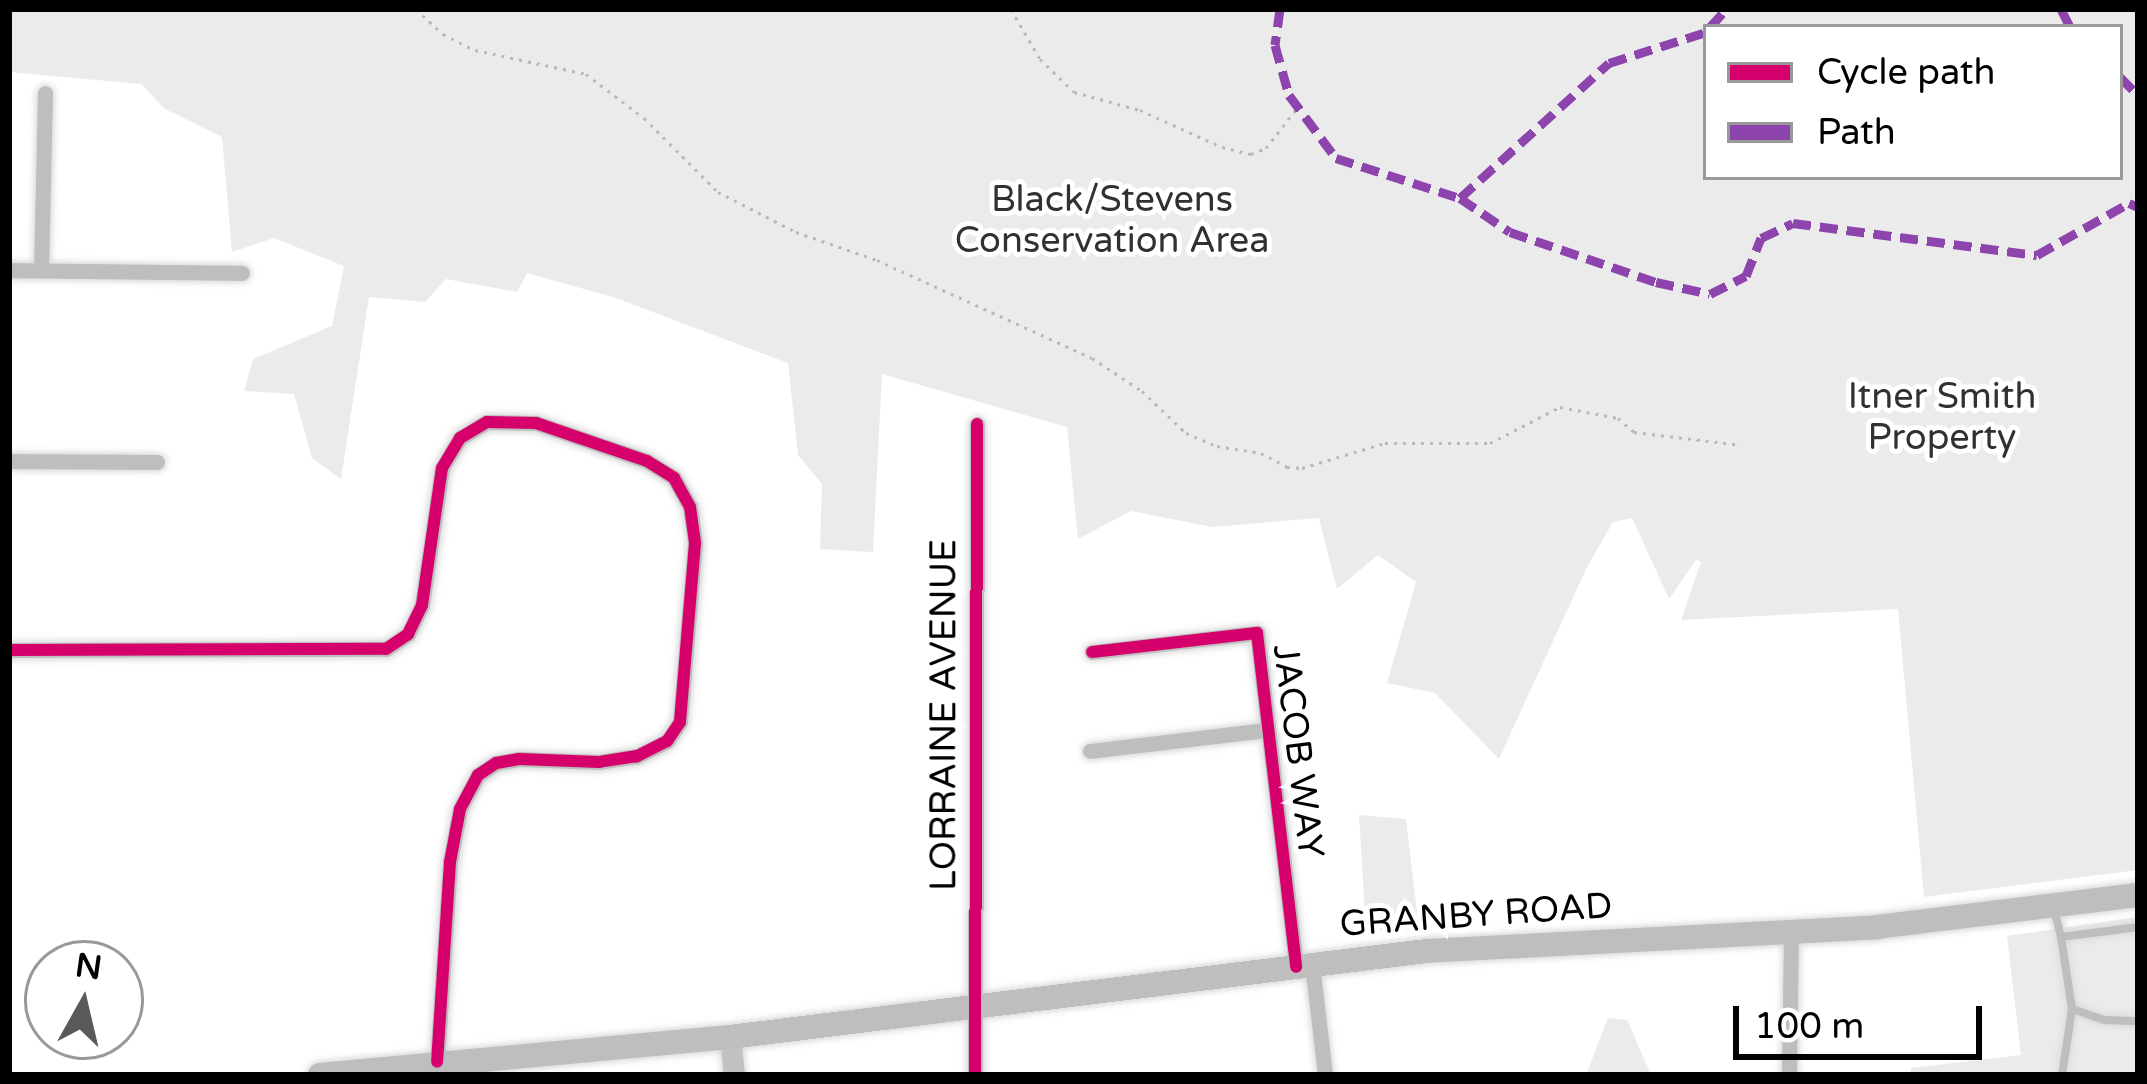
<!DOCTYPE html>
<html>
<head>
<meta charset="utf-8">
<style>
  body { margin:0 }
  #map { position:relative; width:2147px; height:1084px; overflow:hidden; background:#fff; font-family:"Varela Round",sans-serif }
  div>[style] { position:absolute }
  .green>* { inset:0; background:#ebebeb }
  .path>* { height:3px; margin-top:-1.5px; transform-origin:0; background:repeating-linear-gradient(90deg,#b9b9b9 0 3px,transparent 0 9px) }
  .roads { filter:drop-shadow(0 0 3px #dbdbdb) drop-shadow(0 0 3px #dbdbdb) }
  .lane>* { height:8px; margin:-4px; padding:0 4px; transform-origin:4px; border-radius:4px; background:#bebebe }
  .street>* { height:15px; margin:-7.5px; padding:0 7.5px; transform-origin:7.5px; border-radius:7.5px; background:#bebebe }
  .secondary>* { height:21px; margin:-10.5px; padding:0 10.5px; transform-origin:10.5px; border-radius:10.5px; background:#c2c2c2 }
  .primary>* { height:24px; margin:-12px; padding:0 12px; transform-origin:12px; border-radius:12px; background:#bebebe }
  .quiet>* { height:9px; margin-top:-4.5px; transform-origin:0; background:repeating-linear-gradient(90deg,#8e44ad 0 18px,transparent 0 27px) }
  .cycleway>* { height:12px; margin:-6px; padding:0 6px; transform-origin:6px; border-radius:6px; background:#d6006c }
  span { translate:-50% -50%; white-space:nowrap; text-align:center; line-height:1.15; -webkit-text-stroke:10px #fff; paint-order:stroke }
  .park-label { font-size:36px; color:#313131 }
  .street-label { font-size:36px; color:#000 }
  .frame { position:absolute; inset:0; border:12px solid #000; pointer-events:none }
  .legend { position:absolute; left:1703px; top:24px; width:420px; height:156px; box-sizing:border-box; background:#fff; border:3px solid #999; margin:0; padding:15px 21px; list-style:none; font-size:36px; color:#000 }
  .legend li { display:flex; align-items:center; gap:24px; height:60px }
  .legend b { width:60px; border:3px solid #999 }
  .north { position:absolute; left:24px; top:940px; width:120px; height:120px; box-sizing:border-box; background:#fff; border:3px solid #999; border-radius:50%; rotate:8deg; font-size:33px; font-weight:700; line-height:48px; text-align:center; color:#000 }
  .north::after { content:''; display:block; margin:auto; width:42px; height:54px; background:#595959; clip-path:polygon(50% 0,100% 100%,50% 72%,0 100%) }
  .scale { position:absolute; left:1733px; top:1006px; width:249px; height:54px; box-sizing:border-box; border:6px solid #000; border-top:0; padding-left:15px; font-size:36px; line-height:42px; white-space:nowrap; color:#000; -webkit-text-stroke:9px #fff; paint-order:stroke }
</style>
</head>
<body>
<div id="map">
  <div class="green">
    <div style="clip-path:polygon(evenodd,9px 9px,2138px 9px,2138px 870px,1924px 897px,1898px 609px,1681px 620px,1701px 562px,1696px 560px,1669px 599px,1632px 518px,1613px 522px,1586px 569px,1499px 759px,1435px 693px,1387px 683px,1416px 582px,1378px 555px,1337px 589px,1319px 518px,1212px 527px,1131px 511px,1078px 539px,1067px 427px,882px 374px,873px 552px,820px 549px,822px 484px,798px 455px,788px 363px,616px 298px,527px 273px,517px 292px,446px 279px,425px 302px,369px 297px,341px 479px,312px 458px,294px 394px,244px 391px,253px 359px,332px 326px,344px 266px,274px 238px,232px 252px,222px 137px,165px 109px,141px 84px,9px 72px,9px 9px,1706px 27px,2120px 27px,2120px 177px,1706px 177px,1706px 27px)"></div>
    <div style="clip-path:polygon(1359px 815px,1406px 819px,1419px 930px,1366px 931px)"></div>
    <div style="clip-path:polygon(2138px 917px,2138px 1075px,1911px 1075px,1911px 1068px,2021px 1055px,2007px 936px)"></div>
    <div style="clip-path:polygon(1608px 1018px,1627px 1020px,1651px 1075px,1586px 1075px)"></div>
  </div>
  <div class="path">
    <div style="left:416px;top:9px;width:37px;rotate:43deg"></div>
    <div style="left:443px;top:34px;width:36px;rotate:27deg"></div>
    <div style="left:475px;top:50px;width:114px;rotate:12.2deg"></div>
    <div style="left:586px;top:74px;width:73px;rotate:37.2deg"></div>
    <div style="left:644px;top:118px;width:105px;rotate:45deg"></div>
    <div style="left:718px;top:192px;width:88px;rotate:27.1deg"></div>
    <div style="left:796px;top:232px;width:86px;rotate:19.1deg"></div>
    <div style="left:877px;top:260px;width:236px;rotate:24.5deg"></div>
    <div style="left:1092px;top:358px;width:60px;rotate:33.4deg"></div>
    <div style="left:1142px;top:391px;width:61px;rotate:43.7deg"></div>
    <div style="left:1186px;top:433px;width:34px;rotate:23deg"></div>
    <div style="left:1217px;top:446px;width:45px;rotate:9deg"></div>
    <div style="left:1261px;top:453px;width:30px;rotate:28deg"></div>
    <div style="left:1287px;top:467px;width:15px;rotate:4deg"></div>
    <div style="left:1302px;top:468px;width:87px;rotate:-16.8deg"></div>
    <div style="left:1385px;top:443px;width:105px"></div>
    <div style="left:1490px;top:443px;width:79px;rotate:-27.2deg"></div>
    <div style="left:1560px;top:407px;width:59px;rotate:10.7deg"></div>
    <div style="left:1618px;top:418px;width:21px;rotate:41deg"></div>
    <div style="left:1634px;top:432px;width:108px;rotate:6.9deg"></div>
    <div style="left:1011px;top:9px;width:58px;rotate:59.9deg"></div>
    <div style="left:1040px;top:59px;width:47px;rotate:44.1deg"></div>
    <div style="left:1074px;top:92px;width:68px;rotate:15.3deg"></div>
    <div style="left:1140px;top:110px;width:90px;rotate:24.3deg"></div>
    <div style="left:1222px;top:147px;width:30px;rotate:14deg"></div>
    <div style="left:1251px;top:154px;width:16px;rotate:-22deg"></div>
    <div style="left:1266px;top:148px;width:52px;rotate:-52deg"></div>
  </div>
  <div class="roads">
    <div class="lane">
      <div style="left:2054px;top:909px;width:29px;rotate:76deg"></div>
      <div style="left:2061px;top:937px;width:78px;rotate:-7.4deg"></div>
      <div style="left:2061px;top:937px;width:73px;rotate:81.3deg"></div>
      <div style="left:2072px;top:1009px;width:67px;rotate:98.6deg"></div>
      <div style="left:2072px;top:1009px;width:34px;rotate:19deg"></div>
      <div style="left:2104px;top:1020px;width:34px;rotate:2deg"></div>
    </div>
    <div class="street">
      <div style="left:9px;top:270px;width:233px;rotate:0.7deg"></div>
      <div style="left:41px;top:270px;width:177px;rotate:-88.7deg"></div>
      <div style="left:9px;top:461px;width:148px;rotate:0.4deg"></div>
      <div style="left:9px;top:650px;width:377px;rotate:-0.2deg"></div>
      <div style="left:386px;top:649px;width:27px;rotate:-34deg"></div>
      <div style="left:408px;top:634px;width:32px;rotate:-64deg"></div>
      <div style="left:422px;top:605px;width:138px;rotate:-81.7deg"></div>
      <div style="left:442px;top:468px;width:35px;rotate:-59deg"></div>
      <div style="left:460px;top:438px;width:31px;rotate:-31deg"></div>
      <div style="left:487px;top:422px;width:49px;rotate:1.2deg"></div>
      <div style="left:536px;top:423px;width:117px;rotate:18.9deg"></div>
      <div style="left:647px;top:461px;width:32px;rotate:32deg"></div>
      <div style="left:674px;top:478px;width:33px;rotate:61deg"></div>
      <div style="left:690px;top:507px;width:36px;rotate:82deg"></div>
      <div style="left:695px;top:543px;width:180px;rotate:94.8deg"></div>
      <div style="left:680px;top:722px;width:23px;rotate:124deg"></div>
      <div style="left:667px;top:741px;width:34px;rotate:153deg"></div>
      <div style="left:637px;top:756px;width:38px;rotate:171deg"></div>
      <div style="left:599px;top:762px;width:80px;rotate:-177.9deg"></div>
      <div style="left:519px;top:759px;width:23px;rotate:170deg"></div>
      <div style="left:496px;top:763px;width:22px;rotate:146deg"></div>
      <div style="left:478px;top:775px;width:38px;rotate:118deg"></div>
      <div style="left:460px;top:809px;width:54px;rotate:100.7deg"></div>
      <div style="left:450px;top:862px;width:200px;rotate:93.7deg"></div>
      <div style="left:1092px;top:652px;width:166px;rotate:-6.6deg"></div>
      <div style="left:1257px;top:633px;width:336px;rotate:83.3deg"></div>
      <div style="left:1090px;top:751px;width:176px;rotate:-6.8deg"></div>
      <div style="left:1312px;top:964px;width:112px;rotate:83.3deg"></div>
      <div style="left:975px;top:1075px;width:651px;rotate:-89.82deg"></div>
      <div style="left:1789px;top:1075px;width:142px;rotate:-89.2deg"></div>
    </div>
    <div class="secondary">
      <div style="left:730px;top:1037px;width:38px;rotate:84deg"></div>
    </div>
    <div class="primary">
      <div style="left:320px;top:1075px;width:412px;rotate:-5.3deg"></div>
      <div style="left:730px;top:1037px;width:701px;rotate:-7.04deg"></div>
      <div style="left:1426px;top:951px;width:452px;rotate:-3deg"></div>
      <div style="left:1877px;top:927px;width:263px;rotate:-7deg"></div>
    </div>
  </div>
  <div class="quiet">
    <div style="left:1280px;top:9px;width:36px;rotate:98deg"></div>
    <div style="left:1275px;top:45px;width:52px;rotate:74.4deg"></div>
    <div style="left:1289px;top:95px;width:79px;rotate:53.3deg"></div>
    <div style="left:1336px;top:158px;width:130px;rotate:17.9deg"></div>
    <div style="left:1460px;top:198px;width:201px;rotate:-42.2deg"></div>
    <div style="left:1609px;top:63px;width:102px;rotate:-17.7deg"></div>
    <div style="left:2061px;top:9px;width:20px;rotate:63deg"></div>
    <div style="left:1710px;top:27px;width:24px;rotate:-48deg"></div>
    <div style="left:2120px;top:77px;width:25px;rotate:45deg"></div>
    <div style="left:1460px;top:198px;width:60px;rotate:34.2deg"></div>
    <div style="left:1510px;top:232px;width:154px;rotate:18.9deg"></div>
    <div style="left:1656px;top:282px;width:55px;rotate:12.5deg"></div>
    <div style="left:1710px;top:294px;width:40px;rotate:-26.6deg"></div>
    <div style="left:1746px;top:276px;width:41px;rotate:-68.5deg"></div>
    <div style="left:1761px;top:238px;width:35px;rotate:-25deg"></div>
    <div style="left:1793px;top:223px;width:246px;rotate:7.5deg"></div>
    <div style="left:2037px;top:255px;width:106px;rotate:-29.5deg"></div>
    <div style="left:2129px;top:203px;width:10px;rotate:24deg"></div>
  </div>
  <div class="cycleway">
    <div style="left:9px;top:650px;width:377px;rotate:-0.2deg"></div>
    <div style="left:386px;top:649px;width:27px;rotate:-34deg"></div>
    <div style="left:408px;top:634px;width:32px;rotate:-64deg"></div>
    <div style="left:422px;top:605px;width:138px;rotate:-81.7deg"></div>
    <div style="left:442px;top:468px;width:35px;rotate:-59deg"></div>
    <div style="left:460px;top:438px;width:31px;rotate:-31deg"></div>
    <div style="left:487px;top:422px;width:49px;rotate:1.2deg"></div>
    <div style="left:536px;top:423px;width:117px;rotate:18.9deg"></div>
    <div style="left:647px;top:461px;width:32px;rotate:32deg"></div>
    <div style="left:674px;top:478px;width:33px;rotate:61deg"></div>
    <div style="left:690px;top:507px;width:36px;rotate:82deg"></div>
    <div style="left:695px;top:543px;width:180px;rotate:94.8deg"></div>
    <div style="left:680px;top:722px;width:23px;rotate:124deg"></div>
    <div style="left:667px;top:741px;width:34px;rotate:153deg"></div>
    <div style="left:637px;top:756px;width:38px;rotate:171deg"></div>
    <div style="left:599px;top:762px;width:80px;rotate:-177.9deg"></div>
    <div style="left:519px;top:759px;width:23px;rotate:170deg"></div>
    <div style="left:496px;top:763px;width:22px;rotate:146deg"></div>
    <div style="left:478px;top:775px;width:38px;rotate:118deg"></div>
    <div style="left:460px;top:809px;width:54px;rotate:100.7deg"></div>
    <div style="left:450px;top:862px;width:200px;rotate:93.7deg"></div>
    <div style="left:1092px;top:652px;width:166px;rotate:-6.6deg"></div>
    <div style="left:1257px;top:633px;width:336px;rotate:83.3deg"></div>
    <div style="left:975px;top:1075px;width:651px;rotate:-89.82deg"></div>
  </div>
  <div class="park-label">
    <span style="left:1112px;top:220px">Black/Stevens<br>Conservation Area</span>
    <span style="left:1942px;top:417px">Itner Smith<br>Property</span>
  </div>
  <div class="street-label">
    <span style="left:944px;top:715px;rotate:-90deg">LORRAINE AVENUE</span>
    <span style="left:1298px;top:751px;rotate:83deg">JACOB WAY</span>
    <span style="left:1476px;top:915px;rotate:-4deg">GRANBY ROAD</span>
  </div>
  <div class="frame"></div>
  <ul class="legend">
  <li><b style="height:15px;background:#d6006c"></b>Cycle path</li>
  <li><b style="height:15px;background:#8e44ad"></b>Path</li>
  </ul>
  <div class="north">N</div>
  <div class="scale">100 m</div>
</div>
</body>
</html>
